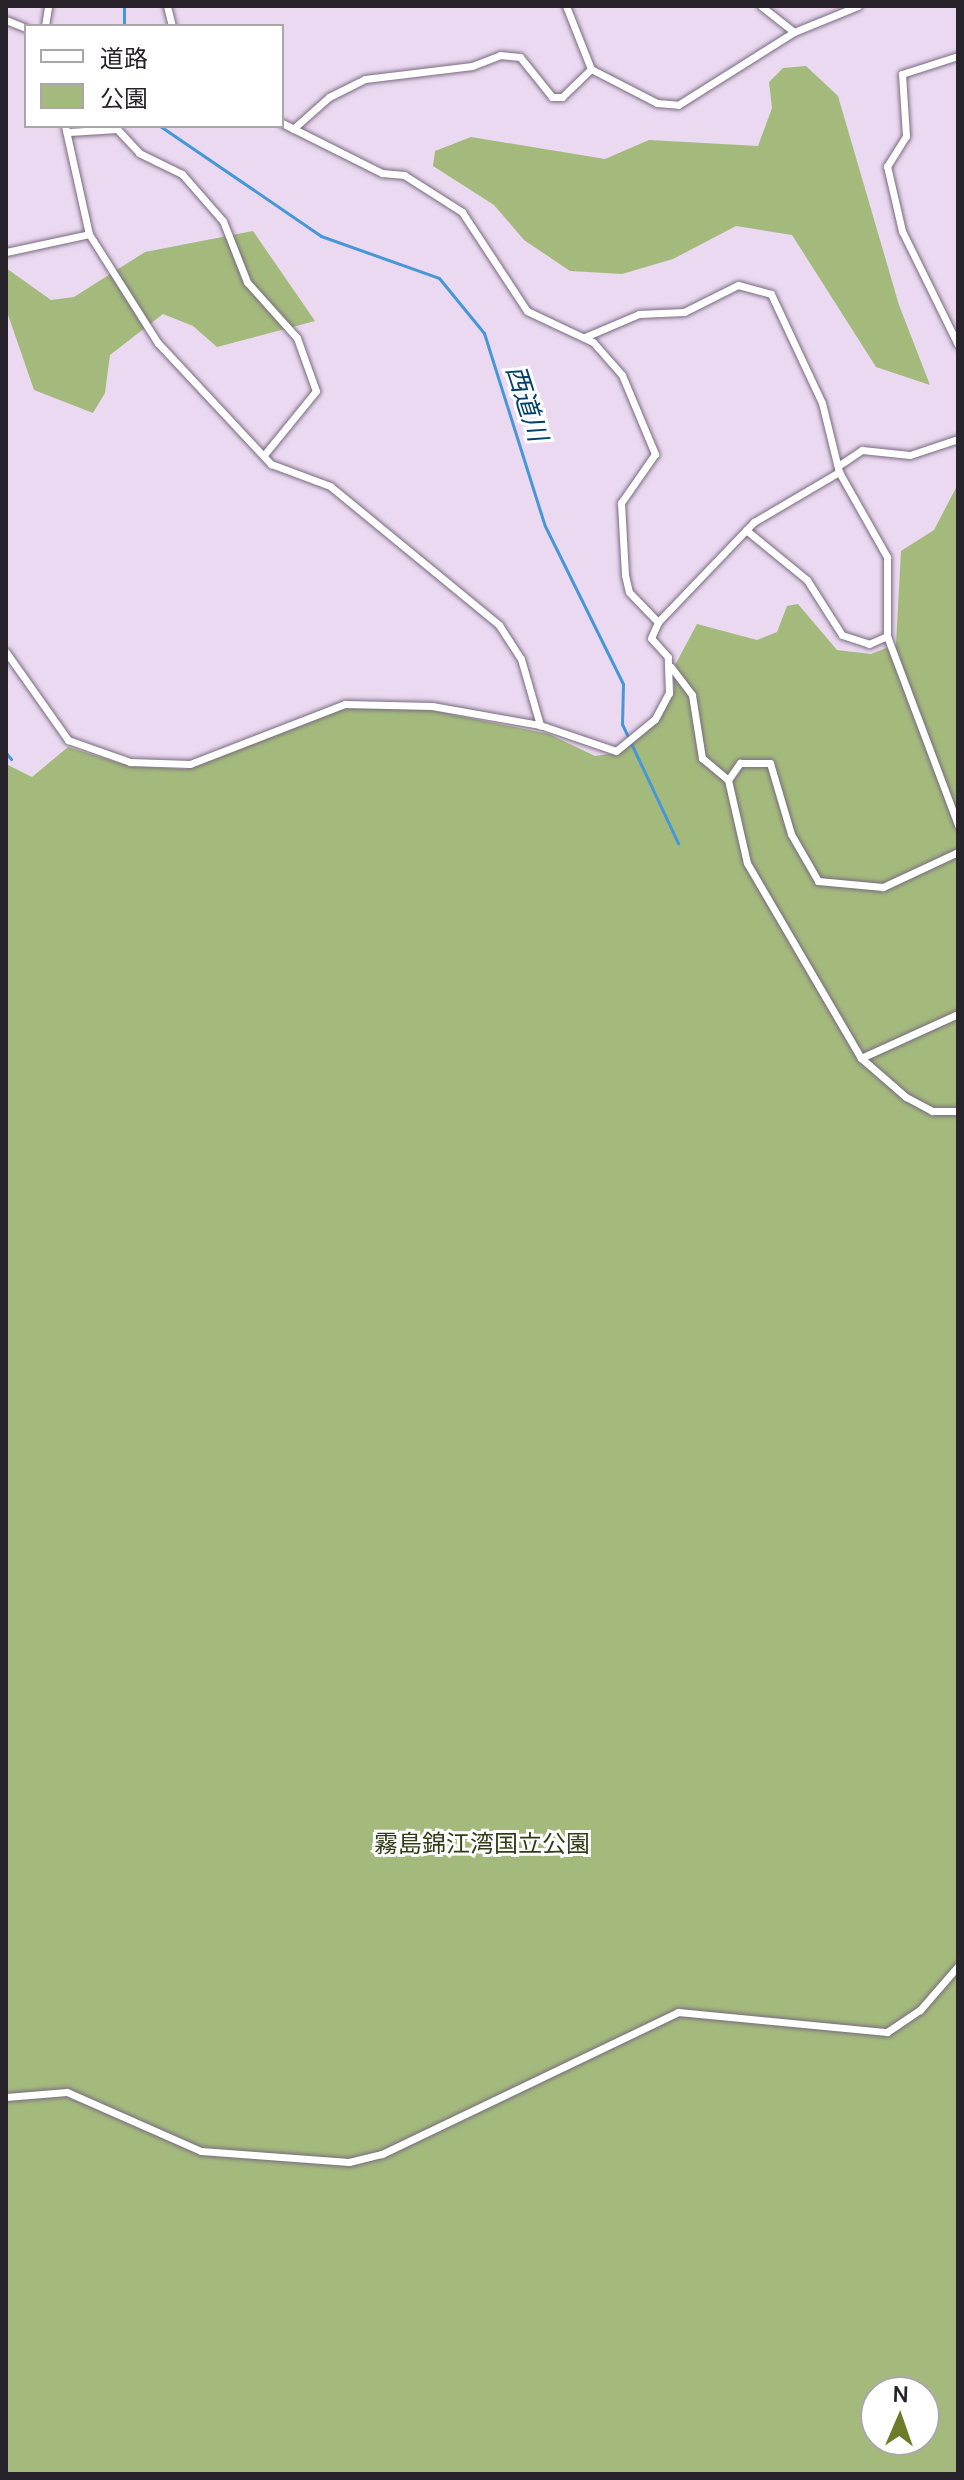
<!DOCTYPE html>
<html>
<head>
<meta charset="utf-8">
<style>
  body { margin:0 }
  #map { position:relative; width:964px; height:2480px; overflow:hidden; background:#ead9f1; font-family:Manrope,"Noto Sans JP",sans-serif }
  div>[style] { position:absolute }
  .green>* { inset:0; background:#a4ba7d }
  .stream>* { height:3px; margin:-1.5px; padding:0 1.5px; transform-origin:1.5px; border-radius:1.5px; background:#4797d7 }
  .roads { filter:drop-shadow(0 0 2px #796a7f) drop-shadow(0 0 2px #796a7f) }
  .street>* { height:7px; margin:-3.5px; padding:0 3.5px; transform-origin:3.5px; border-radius:3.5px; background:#fff }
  span { translate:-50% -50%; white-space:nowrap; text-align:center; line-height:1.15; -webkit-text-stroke:6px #fff; paint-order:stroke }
  .park-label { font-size:24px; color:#313d17 }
  .water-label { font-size:26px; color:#00416b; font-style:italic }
  .frame { position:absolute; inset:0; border:8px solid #28222b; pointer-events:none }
  .legend { position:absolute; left:24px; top:24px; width:260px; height:104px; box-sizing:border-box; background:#fff; border:2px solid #a9a7aa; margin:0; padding:10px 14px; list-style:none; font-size:24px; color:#28222b }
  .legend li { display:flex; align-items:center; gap:16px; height:40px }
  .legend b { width:40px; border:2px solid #a9a7aa }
  .north { position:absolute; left:860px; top:2376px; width:80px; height:80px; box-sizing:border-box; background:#fff; border:2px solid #a9a7aa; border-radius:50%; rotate:2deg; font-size:22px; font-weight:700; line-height:32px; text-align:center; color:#28222b }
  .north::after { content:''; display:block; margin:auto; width:28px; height:36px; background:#6c7c2a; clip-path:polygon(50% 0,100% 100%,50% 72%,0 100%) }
</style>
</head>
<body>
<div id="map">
  <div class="green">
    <div style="clip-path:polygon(806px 66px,838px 96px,899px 305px,930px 385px,876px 367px,792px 235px,736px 226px,673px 259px,622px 274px,570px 271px,524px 240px,494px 205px,433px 166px,435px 151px,471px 137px,605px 159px,649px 140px,758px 146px,772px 108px,769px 82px,783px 68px)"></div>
    <div style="clip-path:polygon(253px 231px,315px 321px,217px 347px,193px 326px,163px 314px,110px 355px,105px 393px,93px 413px,34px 390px,6px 309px,6px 268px,51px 300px,74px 297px,145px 252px)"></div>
    <div style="clip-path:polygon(evenodd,958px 484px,958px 2474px,6px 2474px,6px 764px,32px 777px,68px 747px,129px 766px,185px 769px,333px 708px,430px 710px,549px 734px,595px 756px,616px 753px,662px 716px,674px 691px,674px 667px,697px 624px,757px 640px,777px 632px,787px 606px,798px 604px,837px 650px,871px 654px,896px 644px,901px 551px,934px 530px,958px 484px,876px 2392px,924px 2392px,924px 2440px,876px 2440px,876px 2392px)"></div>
  </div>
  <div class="stream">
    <div style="left:124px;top:6px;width:20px;rotate:90deg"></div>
    <div style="left:160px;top:126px;width:195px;rotate:34.3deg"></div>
    <div style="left:321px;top:236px;width:125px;rotate:19.6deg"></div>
    <div style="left:439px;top:278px;width:71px;rotate:50.7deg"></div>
    <div style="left:484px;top:333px;width:202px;rotate:72.5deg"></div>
    <div style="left:545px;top:526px;width:176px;rotate:63.7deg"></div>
    <div style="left:623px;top:684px;width:40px;rotate:91.4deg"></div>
    <div style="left:622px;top:724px;width:132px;rotate:64.8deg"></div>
    <div style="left:6px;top:753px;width:8px;rotate:50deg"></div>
  </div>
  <div class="roads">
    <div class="street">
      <div style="left:167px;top:6px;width:21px;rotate:76deg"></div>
      <div style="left:761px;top:6px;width:42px;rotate:38.2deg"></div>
      <div style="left:794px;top:32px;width:69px;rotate:-22.1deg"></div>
      <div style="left:6px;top:20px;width:22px;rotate:22deg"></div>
      <div style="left:45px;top:26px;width:20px;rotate:-81deg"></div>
      <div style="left:958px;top:56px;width:59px;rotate:162.2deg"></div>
      <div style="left:902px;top:74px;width:62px;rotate:86.3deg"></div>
      <div style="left:906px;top:136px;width:36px;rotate:122deg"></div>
      <div style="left:887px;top:166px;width:67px;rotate:77deg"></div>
      <div style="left:902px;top:231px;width:127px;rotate:63.8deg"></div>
      <div style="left:591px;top:69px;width:74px;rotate:27.3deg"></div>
      <div style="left:657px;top:103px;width:21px;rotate:5deg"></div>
      <div style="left:678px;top:105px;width:137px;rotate:-32.2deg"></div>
      <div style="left:282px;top:123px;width:112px;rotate:26.6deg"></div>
      <div style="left:382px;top:173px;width:22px;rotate:5deg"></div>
      <div style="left:404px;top:175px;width:69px;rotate:32.5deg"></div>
      <div style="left:462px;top:212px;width:118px;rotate:56.7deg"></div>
      <div style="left:527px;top:311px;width:73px;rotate:25.2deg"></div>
      <div style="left:593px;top:342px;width:44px;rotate:48.7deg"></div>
      <div style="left:622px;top:375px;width:86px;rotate:67.3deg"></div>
      <div style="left:655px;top:454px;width:60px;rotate:124.8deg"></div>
      <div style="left:621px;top:503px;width:72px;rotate:86.8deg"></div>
      <div style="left:625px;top:575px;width:17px;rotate:77deg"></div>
      <div style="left:629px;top:592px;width:42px;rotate:46deg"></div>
      <div style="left:65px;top:126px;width:111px;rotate:77.5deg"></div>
      <div style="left:89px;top:234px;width:129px;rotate:57.7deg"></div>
      <div style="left:158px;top:343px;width:166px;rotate:47deg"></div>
      <div style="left:271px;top:464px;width:63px;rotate:20.4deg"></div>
      <div style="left:330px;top:486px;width:219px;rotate:39.4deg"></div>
      <div style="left:499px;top:625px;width:40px;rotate:57.1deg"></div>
      <div style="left:521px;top:659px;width:69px;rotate:73.9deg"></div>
      <div style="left:293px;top:129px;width:48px;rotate:-41.6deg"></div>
      <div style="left:329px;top:97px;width:40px;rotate:-26.6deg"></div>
      <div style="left:365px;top:79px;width:108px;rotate:-6.9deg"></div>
      <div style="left:472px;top:66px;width:30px;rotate:-21deg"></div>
      <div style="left:500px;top:55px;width:20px;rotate:6deg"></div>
      <div style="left:520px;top:57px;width:51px;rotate:51.3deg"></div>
      <div style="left:552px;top:97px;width:10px"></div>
      <div style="left:562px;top:97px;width:40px;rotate:-44deg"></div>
      <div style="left:591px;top:69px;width:68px;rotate:-111.6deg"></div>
      <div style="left:69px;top:132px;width:48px;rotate:-3.6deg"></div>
      <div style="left:117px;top:129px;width:33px;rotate:47deg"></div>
      <div style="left:139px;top:153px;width:48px;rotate:26deg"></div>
      <div style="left:182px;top:174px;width:62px;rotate:48.9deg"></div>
      <div style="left:223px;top:221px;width:66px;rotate:68.5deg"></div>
      <div style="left:247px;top:282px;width:75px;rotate:48.2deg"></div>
      <div style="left:297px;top:338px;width:56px;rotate:70.3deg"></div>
      <div style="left:316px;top:391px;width:82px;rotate:129.1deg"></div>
      <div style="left:6px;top:252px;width:85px;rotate:-12.2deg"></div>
      <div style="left:585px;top:337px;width:59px;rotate:-23.1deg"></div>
      <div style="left:639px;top:314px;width:45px;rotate:-2.5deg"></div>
      <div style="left:684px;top:312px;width:60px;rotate:-26.6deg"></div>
      <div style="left:738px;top:285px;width:34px;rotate:15deg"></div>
      <div style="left:771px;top:294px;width:120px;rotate:64.9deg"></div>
      <div style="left:822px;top:403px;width:71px;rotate:76.2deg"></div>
      <div style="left:839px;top:472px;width:98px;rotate:60.5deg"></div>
      <div style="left:887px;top:557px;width:79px;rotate:90deg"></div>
      <div style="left:887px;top:636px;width:202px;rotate:69.4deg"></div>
      <div style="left:838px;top:466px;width:29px;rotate:-34deg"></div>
      <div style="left:862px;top:450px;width:48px;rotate:5.9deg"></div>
      <div style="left:910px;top:455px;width:51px;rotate:-18.4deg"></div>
      <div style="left:746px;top:530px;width:79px;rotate:39.3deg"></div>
      <div style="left:807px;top:580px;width:65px;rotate:57.5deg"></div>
      <div style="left:842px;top:635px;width:28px;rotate:18deg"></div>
      <div style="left:869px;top:644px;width:20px;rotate:-24deg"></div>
      <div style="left:6px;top:652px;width:108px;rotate:54.8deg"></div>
      <div style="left:68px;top:740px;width:66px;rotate:19.5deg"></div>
      <div style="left:130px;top:762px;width:60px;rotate:1.9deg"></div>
      <div style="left:190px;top:764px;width:166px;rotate:-21.2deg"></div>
      <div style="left:345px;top:704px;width:87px;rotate:1.3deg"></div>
      <div style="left:432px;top:706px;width:110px;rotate:10deg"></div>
      <div style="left:540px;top:725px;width:80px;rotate:18.9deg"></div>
      <div style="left:616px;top:751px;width:50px;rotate:-39.4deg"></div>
      <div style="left:655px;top:719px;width:30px;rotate:-62deg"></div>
      <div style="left:669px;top:693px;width:36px;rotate:-92deg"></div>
      <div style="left:668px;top:657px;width:25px;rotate:-132deg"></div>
      <div style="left:651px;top:638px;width:17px;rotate:-66deg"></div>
      <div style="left:658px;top:622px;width:139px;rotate:-46.2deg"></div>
      <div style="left:754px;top:522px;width:99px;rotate:-30.5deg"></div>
      <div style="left:671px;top:667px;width:35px;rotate:53deg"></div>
      <div style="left:692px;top:695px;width:64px;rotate:81deg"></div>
      <div style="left:702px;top:758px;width:34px;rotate:40deg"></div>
      <div style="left:728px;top:780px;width:85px;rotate:77.1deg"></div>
      <div style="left:747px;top:863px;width:226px;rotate:59.7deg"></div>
      <div style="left:861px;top:1058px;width:60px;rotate:40.9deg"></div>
      <div style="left:906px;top:1097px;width:30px;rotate:28deg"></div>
      <div style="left:932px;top:1111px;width:26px"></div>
      <div style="left:728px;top:780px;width:21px;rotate:-55deg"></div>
      <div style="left:740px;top:763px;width:30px"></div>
      <div style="left:770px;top:763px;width:74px;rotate:73.5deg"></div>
      <div style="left:791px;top:834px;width:54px;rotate:60.1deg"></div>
      <div style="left:818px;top:881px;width:65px;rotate:5.3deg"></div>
      <div style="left:883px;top:887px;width:83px;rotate:-25deg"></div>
      <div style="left:861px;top:1058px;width:107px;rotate:-24.4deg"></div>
      <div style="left:6px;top:2097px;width:61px;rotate:-4.7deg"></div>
      <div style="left:67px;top:2092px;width:146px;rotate:23.8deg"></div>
      <div style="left:201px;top:2151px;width:148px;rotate:4.3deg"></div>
      <div style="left:349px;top:2162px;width:34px;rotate:-14deg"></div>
      <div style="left:382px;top:2154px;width:328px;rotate:-25.6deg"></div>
      <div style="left:678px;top:2012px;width:210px;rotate:5.5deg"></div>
      <div style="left:887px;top:2032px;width:40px;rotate:-34deg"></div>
      <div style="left:920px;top:2010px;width:58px;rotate:-49.2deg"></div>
    </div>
  </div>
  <div class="park-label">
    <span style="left:482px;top:1843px">霧島錦江湾国立公園</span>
  </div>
  <div class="water-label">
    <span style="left:527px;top:403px;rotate:72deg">西道川</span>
  </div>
  <div class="frame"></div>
  <ul class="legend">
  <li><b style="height:10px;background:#fff"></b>道路</li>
  <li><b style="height:22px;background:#a4ba7d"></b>公園</li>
  </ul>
  <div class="north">N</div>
</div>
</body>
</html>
